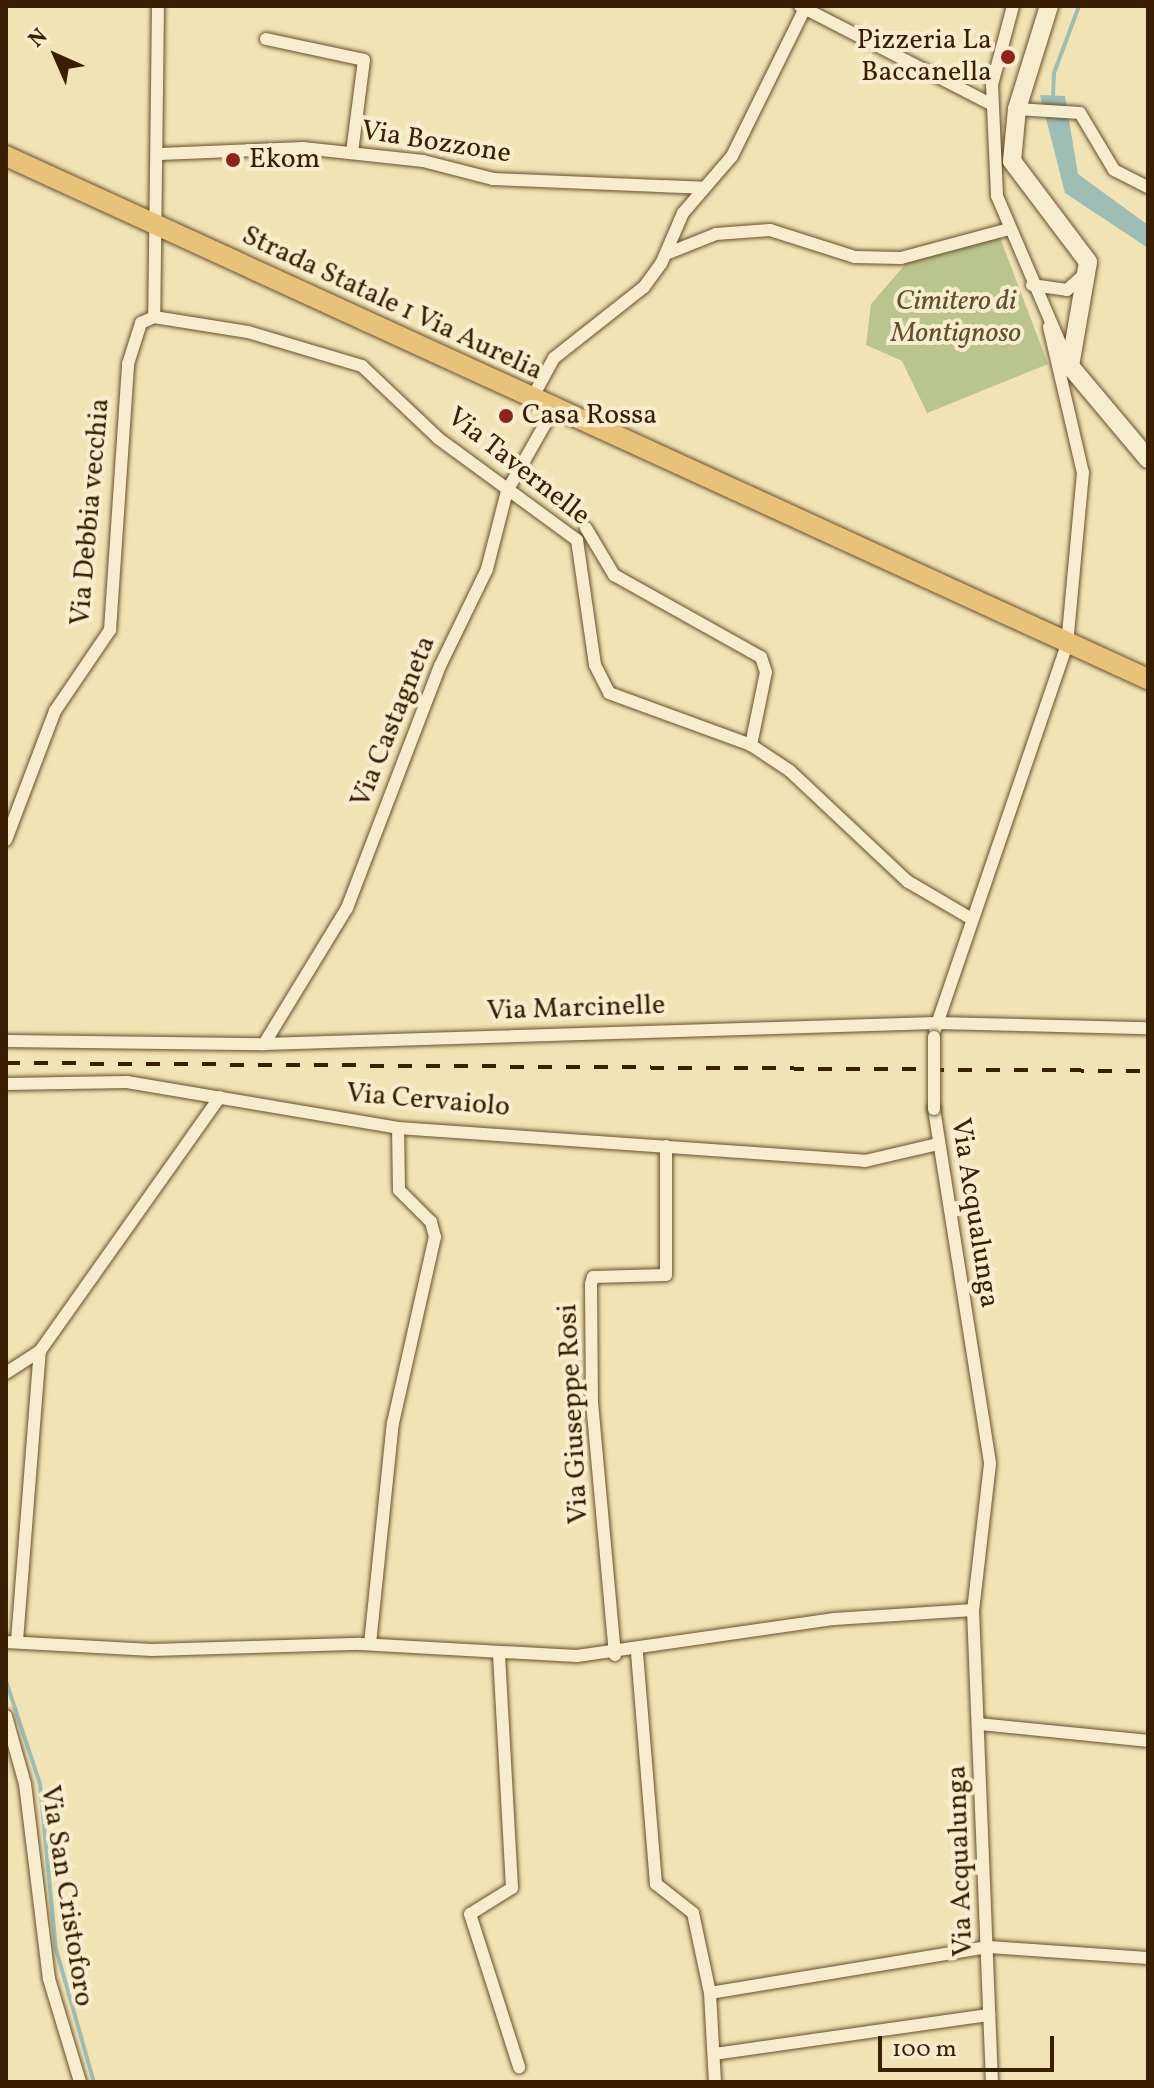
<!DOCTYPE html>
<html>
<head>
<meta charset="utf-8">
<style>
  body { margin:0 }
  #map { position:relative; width:1154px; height:2088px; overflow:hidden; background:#f2e3b4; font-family:Vollkorn,serif }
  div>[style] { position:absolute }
  .green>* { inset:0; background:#bac48d }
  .water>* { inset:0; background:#9dbdb5 }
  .stream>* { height:4px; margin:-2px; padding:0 2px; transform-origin:2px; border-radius:2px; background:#9dbdb5 }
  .roads { filter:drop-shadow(0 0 2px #674f2e) drop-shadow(0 0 2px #674f2e) }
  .street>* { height:12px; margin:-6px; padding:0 6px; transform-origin:6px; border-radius:6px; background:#f7edce }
  .secondary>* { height:18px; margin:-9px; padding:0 9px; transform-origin:9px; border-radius:9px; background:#f7edce }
  .primary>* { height:20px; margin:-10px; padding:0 10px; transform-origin:10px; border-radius:10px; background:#e9c27a }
  .rail>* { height:4px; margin-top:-2px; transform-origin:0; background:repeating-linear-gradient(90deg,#391e01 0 14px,transparent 0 28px) }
  .bridges { filter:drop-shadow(0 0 2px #674f2e) drop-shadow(0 0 2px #674f2e) }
  .street-bridge>* { height:12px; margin:-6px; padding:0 6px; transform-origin:6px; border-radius:6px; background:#f7edce }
  .dots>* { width:22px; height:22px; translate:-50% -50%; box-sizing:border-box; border:4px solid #f7edce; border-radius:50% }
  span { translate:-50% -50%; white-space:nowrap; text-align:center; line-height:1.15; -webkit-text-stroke:8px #f7edce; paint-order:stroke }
  .poi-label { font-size:28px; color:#391e01 }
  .right { translate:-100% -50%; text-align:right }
  .left { translate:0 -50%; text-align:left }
  .street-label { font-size:28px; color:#391e01 }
  .park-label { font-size:28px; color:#60502b; font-style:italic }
  .frame { position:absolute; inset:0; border:8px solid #391e01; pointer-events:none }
  .north { position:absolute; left:16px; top:16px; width:80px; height:80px; -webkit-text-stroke:6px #f7edce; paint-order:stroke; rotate:315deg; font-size:22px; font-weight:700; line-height:32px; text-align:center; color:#391e01 }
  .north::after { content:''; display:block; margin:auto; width:28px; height:36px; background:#391e01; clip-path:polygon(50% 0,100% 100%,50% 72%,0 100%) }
  .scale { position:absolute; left:878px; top:2036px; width:176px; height:36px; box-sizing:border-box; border:4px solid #391e01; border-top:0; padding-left:10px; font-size:24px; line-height:28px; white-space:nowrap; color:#391e01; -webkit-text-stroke:6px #f7edce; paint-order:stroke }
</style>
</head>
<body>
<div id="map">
  <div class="green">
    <div style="clip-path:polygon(999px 235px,1048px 364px,927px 413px,902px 361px,866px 345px,871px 304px,909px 260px)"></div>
  </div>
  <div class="water">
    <div style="clip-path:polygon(1040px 95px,1065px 96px,1078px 174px,1148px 225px,1148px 248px,1065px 193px)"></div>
  </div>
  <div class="stream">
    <div style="left:1053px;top:99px;width:26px;rotate:-88deg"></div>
    <div style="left:1054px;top:73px;width:72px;rotate:-69.5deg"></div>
    <div style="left:6px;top:1681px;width:108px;rotate:71.7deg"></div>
    <div style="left:40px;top:1784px;width:166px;rotate:84.5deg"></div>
    <div style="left:56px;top:1949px;width:138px;rotate:74.1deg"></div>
  </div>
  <div class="roads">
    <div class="street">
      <div style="left:158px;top:6px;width:311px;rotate:90.7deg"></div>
      <div style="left:154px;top:317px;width:95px;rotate:9.1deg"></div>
      <div style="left:248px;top:332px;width:119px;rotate:16.6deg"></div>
      <div style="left:362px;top:366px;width:106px;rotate:43.5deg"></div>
      <div style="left:439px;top:439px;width:171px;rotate:36.2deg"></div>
      <div style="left:577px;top:540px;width:126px;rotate:81.8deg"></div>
      <div style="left:595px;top:665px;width:31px;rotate:63deg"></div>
      <div style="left:609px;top:693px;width:151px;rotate:20.1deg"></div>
      <div style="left:751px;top:745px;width:47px;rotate:33.7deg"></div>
      <div style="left:790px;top:771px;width:161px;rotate:43.2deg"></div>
      <div style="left:907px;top:881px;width:73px;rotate:30.4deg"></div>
      <div style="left:800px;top:6px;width:215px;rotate:27.2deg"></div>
      <div style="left:1013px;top:6px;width:82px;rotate:104.9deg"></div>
      <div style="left:992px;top:85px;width:111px;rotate:87.4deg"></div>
      <div style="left:997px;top:196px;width:185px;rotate:66.8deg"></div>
      <div style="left:266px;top:39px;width:100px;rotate:12.1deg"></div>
      <div style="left:364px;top:60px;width:94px;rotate:97.4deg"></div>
      <div style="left:1017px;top:109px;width:63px;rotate:3.6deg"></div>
      <div style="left:1080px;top:113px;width:66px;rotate:59.2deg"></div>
      <div style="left:1114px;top:170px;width:38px;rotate:27deg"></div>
      <div style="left:160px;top:154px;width:143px;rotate:-2.4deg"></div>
      <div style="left:303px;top:148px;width:121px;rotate:6.2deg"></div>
      <div style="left:423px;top:161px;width:72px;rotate:14.4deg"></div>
      <div style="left:493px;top:179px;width:211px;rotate:2.4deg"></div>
      <div style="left:666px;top:254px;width:54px;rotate:-21.8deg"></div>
      <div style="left:716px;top:234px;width:54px;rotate:-4.2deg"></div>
      <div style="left:770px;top:230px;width:89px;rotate:17.6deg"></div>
      <div style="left:855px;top:257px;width:46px;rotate:1.2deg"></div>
      <div style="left:901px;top:258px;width:112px;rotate:-15deg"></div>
      <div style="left:1032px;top:285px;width:35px;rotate:8deg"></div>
      <div style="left:1067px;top:290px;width:24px;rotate:-42deg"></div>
      <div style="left:531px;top:400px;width:48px;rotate:-61.3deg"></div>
      <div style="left:554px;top:358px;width:115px;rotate:-38.3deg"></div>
      <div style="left:644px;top:287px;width:29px;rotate:-54deg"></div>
      <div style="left:661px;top:264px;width:56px;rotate:-66.7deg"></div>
      <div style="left:683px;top:213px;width:75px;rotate:-49.3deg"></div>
      <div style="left:732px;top:156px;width:165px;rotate:-63.7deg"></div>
      <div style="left:586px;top:528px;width:55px;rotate:59.2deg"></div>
      <div style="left:614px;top:575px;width:168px;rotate:29.2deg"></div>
      <div style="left:761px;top:657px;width:16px;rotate:72deg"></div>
      <div style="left:766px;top:672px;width:75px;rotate:101.6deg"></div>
      <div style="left:6px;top:840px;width:138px;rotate:-69.2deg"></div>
      <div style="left:55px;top:711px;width:98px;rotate:-55.8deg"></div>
      <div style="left:110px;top:630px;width:267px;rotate:-86.1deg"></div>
      <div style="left:128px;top:364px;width:43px;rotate:-72.4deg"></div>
      <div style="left:141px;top:323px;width:14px;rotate:-25deg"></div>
      <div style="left:935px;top:1030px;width:407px;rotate:-71.1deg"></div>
      <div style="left:1067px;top:645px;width:173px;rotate:-84.7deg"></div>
      <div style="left:1083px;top:473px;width:150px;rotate:-103.1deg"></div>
      <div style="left:6px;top:1041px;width:258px;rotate:0.7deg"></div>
      <div style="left:264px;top:1044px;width:672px;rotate:-1.79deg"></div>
      <div style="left:936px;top:1023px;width:212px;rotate:1.4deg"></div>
      <div style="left:264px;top:1044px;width:159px;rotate:-58.6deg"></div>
      <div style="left:347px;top:908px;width:259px;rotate:-69deg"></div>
      <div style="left:440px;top:666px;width:108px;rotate:-64.1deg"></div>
      <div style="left:487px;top:569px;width:81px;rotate:-75.6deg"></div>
      <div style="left:507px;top:491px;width:93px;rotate:-60.4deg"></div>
      <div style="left:6px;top:1084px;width:121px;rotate:-0.9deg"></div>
      <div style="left:127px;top:1082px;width:275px;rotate:9.6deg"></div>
      <div style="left:398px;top:1128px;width:468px;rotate:4deg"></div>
      <div style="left:865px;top:1161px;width:71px;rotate:-13.1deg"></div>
      <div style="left:934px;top:1109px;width:359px;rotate:81deg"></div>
      <div style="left:990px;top:1464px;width:147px;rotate:96.6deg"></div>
      <div style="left:973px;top:1610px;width:472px;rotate:87.7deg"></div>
      <div style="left:6px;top:1373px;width:40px;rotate:-32.9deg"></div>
      <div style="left:40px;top:1351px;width:311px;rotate:-54.7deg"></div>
      <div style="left:17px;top:1641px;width:291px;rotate:-85.5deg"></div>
      <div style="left:6px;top:1642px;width:146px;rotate:3.1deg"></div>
      <div style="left:152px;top:1650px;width:208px;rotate:-1.7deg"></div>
      <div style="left:360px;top:1644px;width:217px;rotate:3.2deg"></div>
      <div style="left:577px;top:1656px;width:260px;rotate:-8.2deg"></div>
      <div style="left:834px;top:1619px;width:139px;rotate:-3.7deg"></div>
      <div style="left:370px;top:1644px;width:222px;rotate:-84.1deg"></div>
      <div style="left:393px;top:1423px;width:191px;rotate:-77.3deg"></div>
      <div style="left:435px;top:1237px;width:16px;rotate:-105deg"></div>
      <div style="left:431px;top:1222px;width:45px;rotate:-135deg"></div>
      <div style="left:399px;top:1190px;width:62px;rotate:-90.9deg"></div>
      <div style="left:637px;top:1653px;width:232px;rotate:85.3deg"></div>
      <div style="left:656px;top:1884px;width:47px;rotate:38.1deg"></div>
      <div style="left:693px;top:1913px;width:82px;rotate:78deg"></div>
      <div style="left:710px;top:1993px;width:89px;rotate:86.8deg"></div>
      <div style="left:499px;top:1655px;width:233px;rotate:86.8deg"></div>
      <div style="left:512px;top:1888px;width:49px;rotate:148.2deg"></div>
      <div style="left:470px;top:1914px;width:161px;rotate:72.2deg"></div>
      <div style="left:615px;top:1655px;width:254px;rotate:-95.2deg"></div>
      <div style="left:592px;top:1402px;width:118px;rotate:-90.5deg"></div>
      <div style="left:591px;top:1284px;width:7px;rotate:-74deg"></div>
      <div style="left:593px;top:1277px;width:73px;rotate:-1.6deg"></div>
      <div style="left:666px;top:1275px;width:129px;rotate:-90deg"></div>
      <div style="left:6px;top:1716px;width:71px;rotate:74.4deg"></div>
      <div style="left:25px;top:1784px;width:196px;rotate:83deg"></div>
      <div style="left:49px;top:1979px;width:108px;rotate:73.2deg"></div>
      <div style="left:979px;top:1724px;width:170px;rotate:5.7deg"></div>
      <div style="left:710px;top:1993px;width:283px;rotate:-9.4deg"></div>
      <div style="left:989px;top:1947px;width:159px;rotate:4deg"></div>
      <div style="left:714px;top:2054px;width:278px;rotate:-8.1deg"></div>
    </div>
    <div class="secondary">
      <div style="left:1049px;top:6px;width:108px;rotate:107.3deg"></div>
      <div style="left:1017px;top:109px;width:52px;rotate:95.5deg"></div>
      <div style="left:1012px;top:161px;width:126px;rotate:53deg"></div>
      <div style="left:1088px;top:262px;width:106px;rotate:99.8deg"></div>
      <div style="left:1070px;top:366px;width:121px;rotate:50deg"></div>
    </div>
    <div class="primary">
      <div style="left:6px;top:156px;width:1256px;rotate:24.61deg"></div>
    </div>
  </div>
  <div class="rail">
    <div style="left:6px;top:1063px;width:1142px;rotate:0.4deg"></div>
  </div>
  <div class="bridges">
    <div class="street-bridge">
      <div style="left:934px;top:1109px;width:72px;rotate:-90deg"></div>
    </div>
  </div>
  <div class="dots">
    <div style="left:1008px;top:57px;background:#8f2418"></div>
    <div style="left:233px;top:160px;background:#8f2418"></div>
    <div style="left:506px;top:416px;background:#8f2418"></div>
  </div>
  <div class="poi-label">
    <span class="right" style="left:992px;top:57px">Pizzeria La<br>Baccanella</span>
    <span class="left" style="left:249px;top:160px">Ekom</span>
    <span class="left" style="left:522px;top:416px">Casa Rossa</span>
  </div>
  <div class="street-label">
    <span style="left:436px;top:143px;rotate:9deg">Via Bozzone</span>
    <span style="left:392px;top:304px;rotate:25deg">Strada Statale 1 Via Aurelia</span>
    <span style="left:518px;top:467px;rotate:38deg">Via Tavernelle</span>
    <span style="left:91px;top:512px;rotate:-85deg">Via Debbia vecchia</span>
    <span style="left:394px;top:722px;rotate:-68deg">Via Castagneta</span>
    <span style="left:576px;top:1009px;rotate:-2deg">Via Marcinelle</span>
    <span style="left:428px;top:1101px;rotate:5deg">Via Cervaiolo</span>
    <span style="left:974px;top:1213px;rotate:81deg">Via Acqualunga</span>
    <span style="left:574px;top:1414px;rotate:-93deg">Via Giuseppe Rosi</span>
    <span style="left:961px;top:1861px;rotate:-92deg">Via Acqualunga</span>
    <span style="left:66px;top:1896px;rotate:81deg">Via San Cristoforo</span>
  </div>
  <div class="park-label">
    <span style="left:956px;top:318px">Cimitero di<br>Montignoso</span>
  </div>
  <div class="frame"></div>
  <div class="north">N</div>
  <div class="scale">100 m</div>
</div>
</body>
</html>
